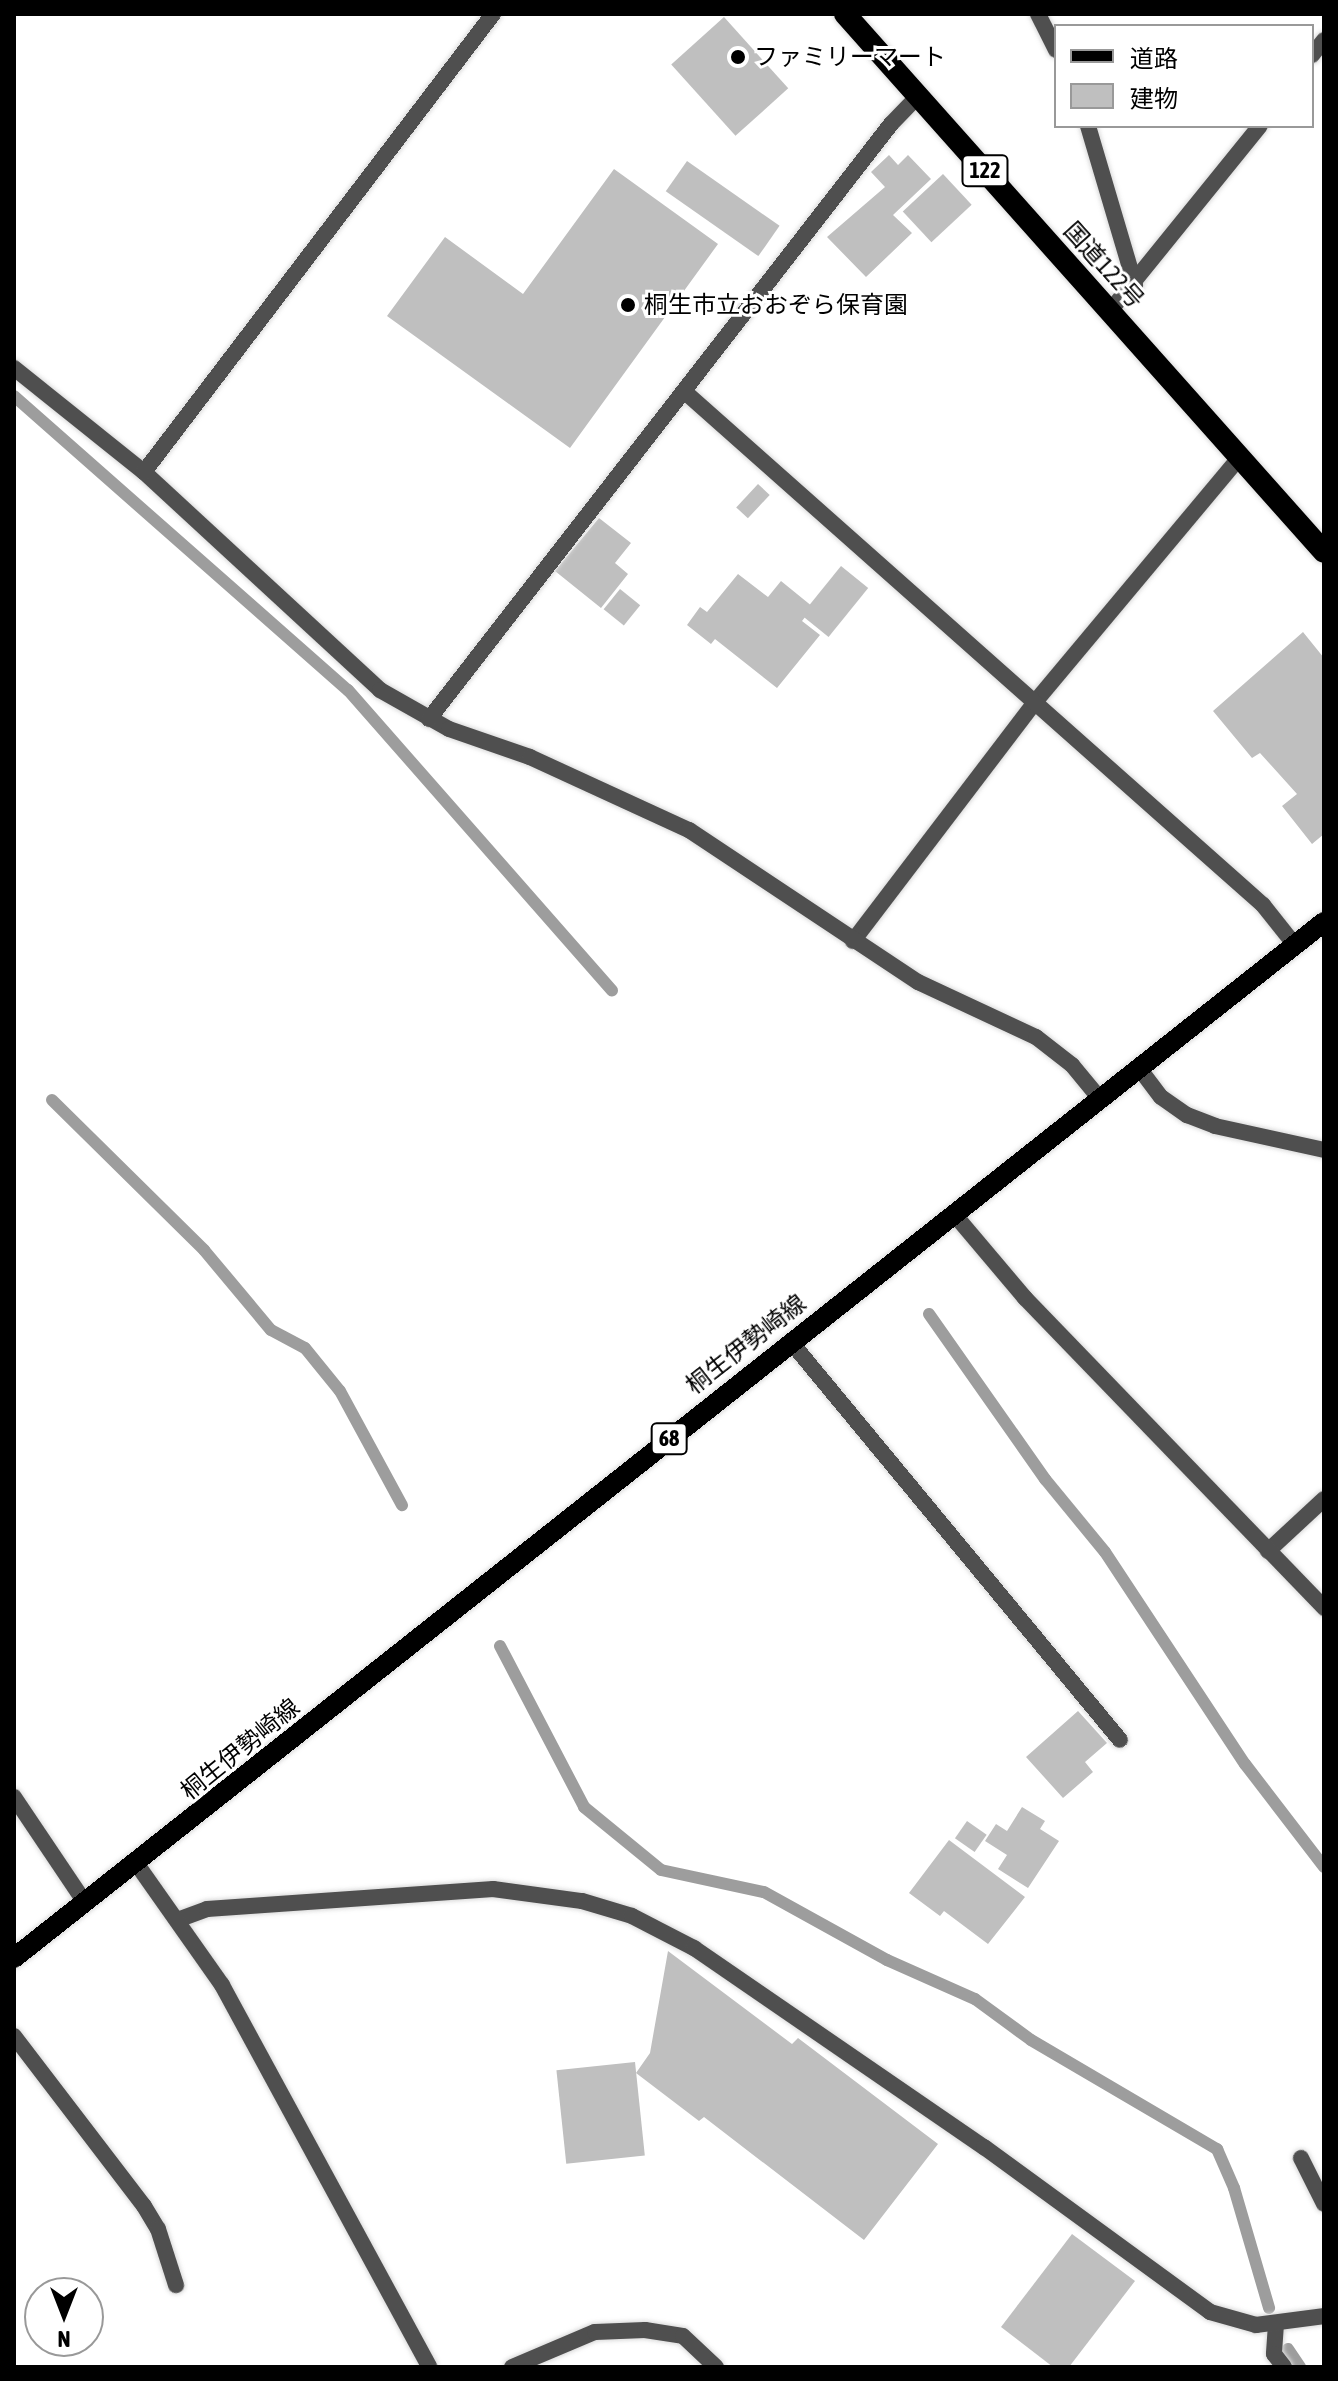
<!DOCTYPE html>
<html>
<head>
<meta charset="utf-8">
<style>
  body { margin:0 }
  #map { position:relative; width:1338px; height:2381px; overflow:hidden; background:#fff; font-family:"Asap Condensed","Noto Sans JP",sans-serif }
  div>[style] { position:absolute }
  .stream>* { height:12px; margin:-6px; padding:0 6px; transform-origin:6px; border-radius:6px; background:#9d9d9d }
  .building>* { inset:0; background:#bfbfbf; transform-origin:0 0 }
  .roads { filter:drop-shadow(0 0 2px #dbdbdb) drop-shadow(0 0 2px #dbdbdb) }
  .service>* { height:16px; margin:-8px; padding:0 8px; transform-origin:8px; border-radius:8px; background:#4f4f4f }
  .minor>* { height:16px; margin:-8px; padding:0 8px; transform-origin:8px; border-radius:8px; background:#4f4f4f }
  .primary>* { height:20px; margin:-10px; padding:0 10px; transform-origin:10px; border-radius:10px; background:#000 }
  .trunk>* { height:22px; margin:-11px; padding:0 11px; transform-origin:11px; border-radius:11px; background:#000 }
  .dots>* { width:22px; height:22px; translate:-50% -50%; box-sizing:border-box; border:4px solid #fff; border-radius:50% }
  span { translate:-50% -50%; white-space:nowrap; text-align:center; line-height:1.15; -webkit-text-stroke:6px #fff; paint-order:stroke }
  .shield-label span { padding:2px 6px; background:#fff; border:2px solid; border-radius:6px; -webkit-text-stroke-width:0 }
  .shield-label { font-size:22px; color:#000; font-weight:700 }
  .poi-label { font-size:24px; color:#000 }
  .left { translate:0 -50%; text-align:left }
  .street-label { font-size:24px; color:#000 }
  .frame { position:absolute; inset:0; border:16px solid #000; pointer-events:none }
  .legend { position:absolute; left:1054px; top:24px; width:260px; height:104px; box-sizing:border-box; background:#fff; border:2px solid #999; margin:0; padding:10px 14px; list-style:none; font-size:24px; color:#000 }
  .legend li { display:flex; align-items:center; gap:16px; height:40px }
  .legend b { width:40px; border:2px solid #999 }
  .north { position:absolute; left:24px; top:2277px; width:80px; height:80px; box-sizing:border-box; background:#fff; border:2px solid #999; border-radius:50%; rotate:180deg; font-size:22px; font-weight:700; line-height:32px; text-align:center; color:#000 }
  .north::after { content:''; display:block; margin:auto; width:28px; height:36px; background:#000; clip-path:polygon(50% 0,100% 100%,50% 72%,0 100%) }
</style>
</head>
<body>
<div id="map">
  <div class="stream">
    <div style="left:14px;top:396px;width:445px;rotate:41.4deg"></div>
    <div style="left:348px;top:690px;width:400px;rotate:48.7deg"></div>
    <div style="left:52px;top:1100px;width:214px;rotate:44.6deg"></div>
    <div style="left:204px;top:1250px;width:104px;rotate:50.1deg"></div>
    <div style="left:271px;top:1330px;width:38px;rotate:28deg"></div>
    <div style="left:305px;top:1348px;width:55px;rotate:50.9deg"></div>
    <div style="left:340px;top:1391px;width:130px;rotate:61.5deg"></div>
    <div style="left:929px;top:1314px;width:202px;rotate:54.9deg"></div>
    <div style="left:1045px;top:1479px;width:94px;rotate:50.6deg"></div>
    <div style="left:1105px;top:1552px;width:254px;rotate:56.6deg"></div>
    <div style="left:1245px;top:1764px;width:130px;rotate:52.5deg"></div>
    <div style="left:500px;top:1646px;width:182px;rotate:62.4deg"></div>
    <div style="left:584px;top:1807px;width:99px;rotate:39.3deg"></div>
    <div style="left:661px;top:1870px;width:105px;rotate:12.1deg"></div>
    <div style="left:764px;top:1892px;width:141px;rotate:28.9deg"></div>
    <div style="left:887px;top:1960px;width:96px;rotate:23.9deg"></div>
    <div style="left:975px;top:1999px;width:69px;rotate:36.2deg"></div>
    <div style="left:1031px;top:2040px;width:216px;rotate:30.4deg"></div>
    <div style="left:1217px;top:2149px;width:43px;rotate:66.4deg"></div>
    <div style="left:1234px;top:2188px;width:125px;rotate:73.7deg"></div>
    <div style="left:1288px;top:2349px;width:22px;rotate:56deg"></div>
  </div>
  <div class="building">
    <div style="left:724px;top:17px;width:96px;height:71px;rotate:48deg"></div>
    <div style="clip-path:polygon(889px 155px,898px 165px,908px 155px,931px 179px,893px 215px,912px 233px,866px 277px,827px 237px,885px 187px,871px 172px)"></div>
    <div style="left:687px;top:161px;width:113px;height:37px;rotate:35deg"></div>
    <div style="clip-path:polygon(614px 169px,718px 244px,570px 448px,387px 316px,445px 237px,523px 294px)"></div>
    <div style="left:943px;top:174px;width:42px;height:55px;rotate:47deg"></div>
    <div style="left:758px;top:484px;width:16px;height:32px;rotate:43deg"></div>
    <div style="clip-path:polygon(599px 518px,631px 543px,615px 563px,628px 574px,601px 608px,555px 571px)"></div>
    <div style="left:841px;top:566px;width:35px;height:63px;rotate:39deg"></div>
    <div style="clip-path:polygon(738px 574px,768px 597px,781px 581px,813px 607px,802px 621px,820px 635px,777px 688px,715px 639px,711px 644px,687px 625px,700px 607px,707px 612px)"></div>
    <div style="left:620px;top:589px;width:26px;height:26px;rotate:39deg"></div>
    <div style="clip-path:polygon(1303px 632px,1324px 658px,1324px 834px,1312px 844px,1282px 806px,1297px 794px,1260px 753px,1252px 758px,1213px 711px)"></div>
    <div style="clip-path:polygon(1078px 1711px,1107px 1743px,1085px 1762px,1093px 1772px,1063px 1798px,1026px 1757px)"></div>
    <div style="clip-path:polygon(1022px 1807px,1045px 1821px,1040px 1829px,1059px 1841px,1028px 1888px,998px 1869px,1007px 1855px,985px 1841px,996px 1824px,1007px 1831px)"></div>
    <div style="left:967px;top:1821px;width:24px;height:21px;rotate:35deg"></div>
    <div style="clip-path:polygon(949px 1840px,1025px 1897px,988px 1944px,944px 1911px,940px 1916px,909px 1893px)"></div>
    <div style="clip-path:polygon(668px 1951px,792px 2044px,798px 2038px,938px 2144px,864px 2240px,704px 2117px,699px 2121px,636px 2073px,650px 2053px)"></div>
    <div style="left:635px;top:2062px;width:94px;height:79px;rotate:84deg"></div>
    <div style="clip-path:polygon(1072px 2234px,1135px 2281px,1069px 2367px,1053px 2367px,1001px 2327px)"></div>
  </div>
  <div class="roads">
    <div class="service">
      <div style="left:1038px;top:14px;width:40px;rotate:63.4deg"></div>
      <div style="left:1312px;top:55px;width:19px;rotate:-51deg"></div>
      <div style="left:1088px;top:126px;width:166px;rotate:73.5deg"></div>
      <div style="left:1110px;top:311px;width:238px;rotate:-51deg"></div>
      <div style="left:853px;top:941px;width:300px;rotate:-52.7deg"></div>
      <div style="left:1035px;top:702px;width:321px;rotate:-50.1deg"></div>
      <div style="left:1139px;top:1068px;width:36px;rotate:53deg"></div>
      <div style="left:1161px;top:1097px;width:32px;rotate:35deg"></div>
      <div style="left:1187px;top:1115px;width:30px;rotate:21deg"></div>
      <div style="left:1215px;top:1126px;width:112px;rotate:12.4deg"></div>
      <div style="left:791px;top:1342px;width:516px;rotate:50.42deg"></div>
      <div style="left:1268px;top:1551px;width:76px;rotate:-42.9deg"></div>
      <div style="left:14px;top:1797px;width:125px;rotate:56.1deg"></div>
      <div style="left:180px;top:1919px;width:29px;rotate:-20deg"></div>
      <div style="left:207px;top:1909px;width:287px;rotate:-4deg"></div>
      <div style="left:493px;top:1889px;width:90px;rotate:7.7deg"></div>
      <div style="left:582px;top:1901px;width:52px;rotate:16.7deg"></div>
      <div style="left:632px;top:1916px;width:70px;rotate:27.3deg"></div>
      <div style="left:694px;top:1948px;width:352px;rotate:34.5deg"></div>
      <div style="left:14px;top:2036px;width:214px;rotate:52.6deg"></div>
      <div style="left:144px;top:2206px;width:27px;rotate:59deg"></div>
      <div style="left:158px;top:2229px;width:59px;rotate:72.2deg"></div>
      <div style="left:1301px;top:2158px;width:51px;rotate:63.4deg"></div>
      <div style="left:1276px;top:2324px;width:30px;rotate:94deg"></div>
      <div style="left:1274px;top:2354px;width:16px;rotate:52deg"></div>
      <div style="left:512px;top:2367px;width:90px;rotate:-22.9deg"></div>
      <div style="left:595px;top:2332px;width:50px;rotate:-2.3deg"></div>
      <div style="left:645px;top:2330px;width:38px;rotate:9deg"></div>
      <div style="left:683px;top:2336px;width:45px;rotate:43.2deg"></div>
    </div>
    <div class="minor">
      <div style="left:14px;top:368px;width:166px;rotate:38.7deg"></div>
      <div style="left:144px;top:472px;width:321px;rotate:42.7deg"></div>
      <div style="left:380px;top:690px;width:79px;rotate:29.5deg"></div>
      <div style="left:449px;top:729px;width:86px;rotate:19.1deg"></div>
      <div style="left:530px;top:757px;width:175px;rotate:24.7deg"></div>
      <div style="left:689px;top:830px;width:275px;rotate:33.6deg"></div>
      <div style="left:918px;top:982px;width:130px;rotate:25deg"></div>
      <div style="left:1036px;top:1037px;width:46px;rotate:37.9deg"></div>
      <div style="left:1072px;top:1065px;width:44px;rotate:50.5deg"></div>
      <div style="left:685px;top:392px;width:773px;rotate:41.59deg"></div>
      <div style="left:1263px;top:905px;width:50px;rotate:51.5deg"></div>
      <div style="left:144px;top:472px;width:576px;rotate:-52.69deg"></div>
      <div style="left:429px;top:719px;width:753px;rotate:-52.17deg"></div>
      <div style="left:891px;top:124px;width:39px;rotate:-46deg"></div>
      <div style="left:954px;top:1214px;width:110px;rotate:49.8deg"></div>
      <div style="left:1025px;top:1298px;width:431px;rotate:46deg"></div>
      <div style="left:136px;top:1863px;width:149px;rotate:54.8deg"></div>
      <div style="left:222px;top:1985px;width:434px;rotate:61.5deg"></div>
      <div style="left:984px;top:2147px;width:280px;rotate:36.1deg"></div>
      <div style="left:1210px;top:2312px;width:48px;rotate:15.8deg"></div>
      <div style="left:1256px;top:2325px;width:69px;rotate:-7.5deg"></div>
    </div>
    <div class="primary">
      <div style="left:14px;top:1958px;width:1670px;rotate:-38.34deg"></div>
    </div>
    <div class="trunk">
      <div style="left:845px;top:14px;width:720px;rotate:48.32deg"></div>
    </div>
  </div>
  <div class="dots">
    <div style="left:738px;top:57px;background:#000"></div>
    <div style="left:628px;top:305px;background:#000"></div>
  </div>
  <div class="shield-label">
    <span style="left:985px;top:171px">122</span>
    <span style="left:669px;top:1439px">68</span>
  </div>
  <div class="poi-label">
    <span class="left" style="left:754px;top:57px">ファミリーマート</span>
    <span class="left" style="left:644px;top:305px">桐生市立おおぞら保育園</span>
  </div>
  <div class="street-label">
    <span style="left:1104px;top:265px;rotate:48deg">国道122号</span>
    <span style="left:746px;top:1344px;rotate:-38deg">桐生伊勢崎線</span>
    <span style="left:240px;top:1749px;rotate:-39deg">桐生伊勢崎線</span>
  </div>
  <div class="frame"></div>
  <ul class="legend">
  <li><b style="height:10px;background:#000"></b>道路</li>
  <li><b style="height:22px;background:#bfbfbf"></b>建物</li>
  </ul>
  <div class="north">N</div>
</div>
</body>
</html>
